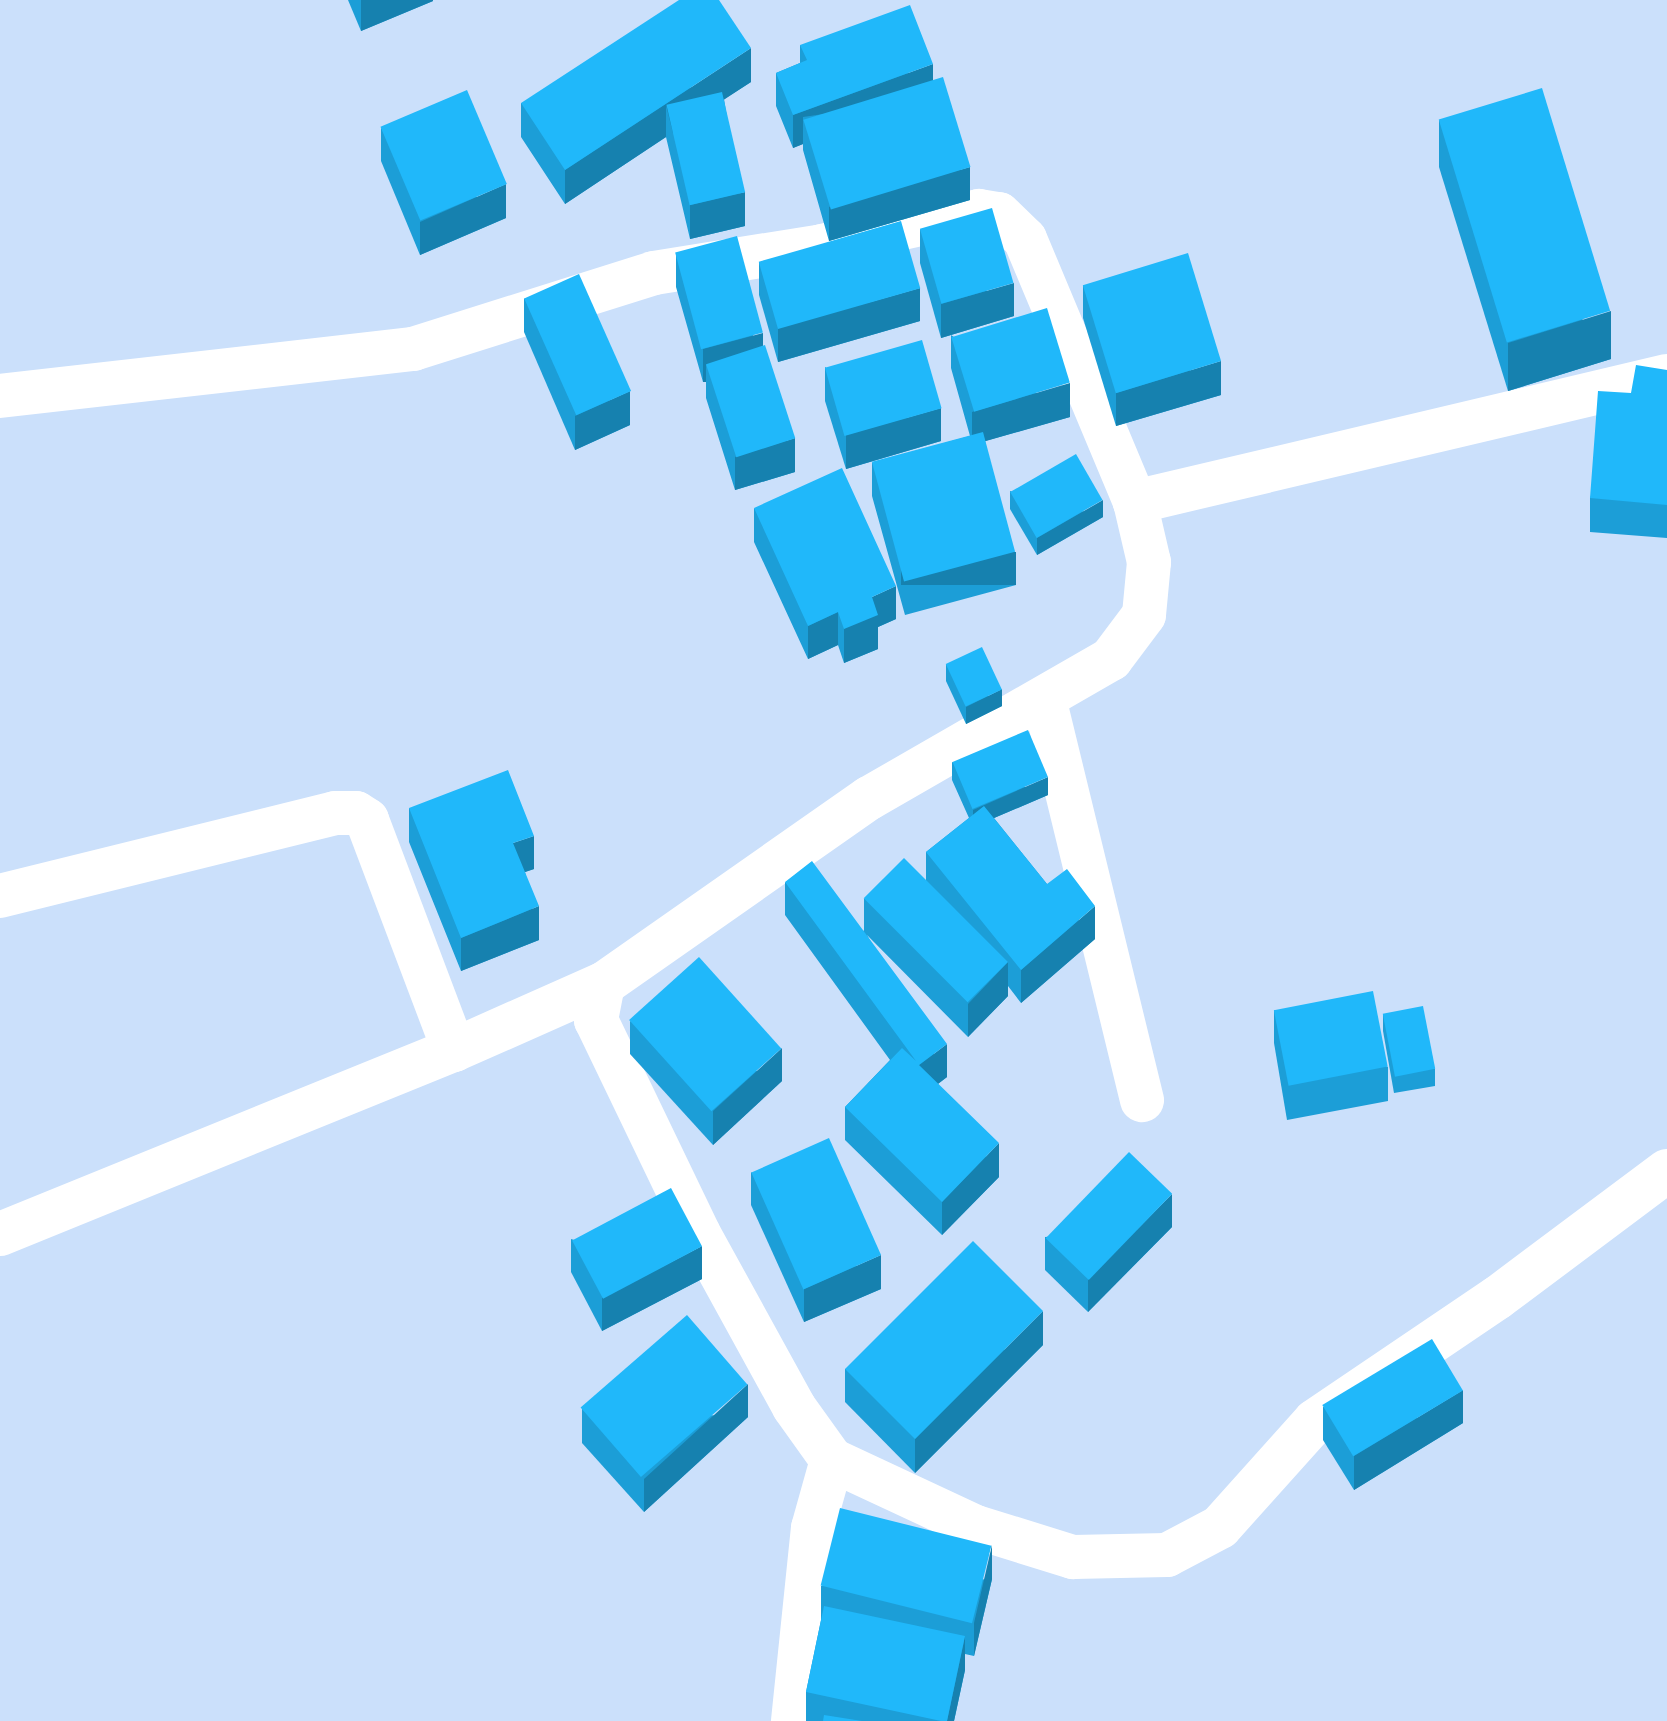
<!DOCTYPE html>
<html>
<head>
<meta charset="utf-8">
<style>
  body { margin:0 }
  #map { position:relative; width:1667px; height:1721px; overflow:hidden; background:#cbe0fb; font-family:Manrope,sans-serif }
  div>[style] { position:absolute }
  .street>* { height:44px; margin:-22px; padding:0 22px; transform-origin:22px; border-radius:22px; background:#fff }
  .wall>* { inset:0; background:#1c9ed7 }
  .shaded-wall>* { inset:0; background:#1681af; transform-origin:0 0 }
  .building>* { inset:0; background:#20b8fa; transform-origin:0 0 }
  span { translate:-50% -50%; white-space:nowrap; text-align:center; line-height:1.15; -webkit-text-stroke:6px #deecfe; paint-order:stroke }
</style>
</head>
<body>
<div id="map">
  <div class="street">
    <div style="left:1667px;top:376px;width:547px;rotate:166.68deg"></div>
    <div style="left:1135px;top:502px;width:62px;rotate:76.9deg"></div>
    <div style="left:1149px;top:562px;width:53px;rotate:95.4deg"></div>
    <div style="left:1144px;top:615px;width:55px;rotate:126.9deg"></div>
    <div style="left:1111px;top:659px;width:279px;rotate:150.1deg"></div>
    <div style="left:869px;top:798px;width:325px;rotate:145deg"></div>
    <div style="left:603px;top:984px;width:37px;rotate:101deg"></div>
    <div style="left:596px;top:1020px;width:237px;rotate:64.3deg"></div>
    <div style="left:699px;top:1234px;width:197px;rotate:61.2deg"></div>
    <div style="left:794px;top:1407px;width:65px;rotate:54.4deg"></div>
    <div style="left:832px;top:1460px;width:159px;rotate:25deg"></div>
    <div style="left:976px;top:1527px;width:102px;rotate:17.2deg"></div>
    <div style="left:1073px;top:1557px;width:94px;rotate:-1.2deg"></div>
    <div style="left:1167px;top:1555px;width:60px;rotate:-27.8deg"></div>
    <div style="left:1220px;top:1527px;width:142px;rotate:-48.1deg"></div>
    <div style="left:1315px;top:1421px;width:220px;rotate:-34.1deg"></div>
    <div style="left:1497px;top:1298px;width:212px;rotate:-36.8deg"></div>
    <div style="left:0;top:396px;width:416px;rotate:-6.5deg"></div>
    <div style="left:413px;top:349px;width:253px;rotate:-17.5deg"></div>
    <div style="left:654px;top:273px;width:170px;rotate:-9.1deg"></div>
    <div style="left:822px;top:246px;width:161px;rotate:-12.6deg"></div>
    <div style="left:979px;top:211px;width:20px;rotate:9deg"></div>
    <div style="left:999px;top:214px;width:36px;rotate:44deg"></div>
    <div style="left:1025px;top:239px;width:285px;rotate:67.3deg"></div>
    <div style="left:1044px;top:698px;width:414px;rotate:76.3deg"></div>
    <div style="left:0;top:896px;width:345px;rotate:-13.9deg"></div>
    <div style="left:335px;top:813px;width:21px"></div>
    <div style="left:356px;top:813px;width:13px;rotate:32deg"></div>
    <div style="left:367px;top:820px;width:246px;rotate:69.3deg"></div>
    <div style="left:0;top:1234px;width:490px;rotate:-22.1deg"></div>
    <div style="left:454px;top:1050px;width:163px;rotate:-23.9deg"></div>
    <div style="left:793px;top:1721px;width:194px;rotate:-84.1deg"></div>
    <div style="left:813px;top:1528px;width:71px;rotate:-74.4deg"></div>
  </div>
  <div class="wall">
    <div style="clip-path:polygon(348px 0,433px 0,433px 1px,361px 31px)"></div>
    <div style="clip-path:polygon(800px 45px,933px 80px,970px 200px,829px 241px,803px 150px,803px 144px,793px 148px,776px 106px,776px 73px,800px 63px)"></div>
    <div style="clip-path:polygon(751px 82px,724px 99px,745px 226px,690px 239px,666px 137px,565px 204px,521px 137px,521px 103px)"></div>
    <div style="clip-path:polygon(1439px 120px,1611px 359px,1508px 391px,1439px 167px)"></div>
    <div style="clip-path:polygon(381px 128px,506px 218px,420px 255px,381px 161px)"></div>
    <div style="clip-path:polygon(920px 229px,1014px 316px,941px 338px,920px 263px)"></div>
    <div style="clip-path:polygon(676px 254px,763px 346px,795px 472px,735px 490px,706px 398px,706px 382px,703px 382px,676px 287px)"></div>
    <div style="clip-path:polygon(759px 262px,920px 321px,778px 362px,759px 295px)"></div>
    <div style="clip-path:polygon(1083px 285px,1221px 395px,1116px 426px,1083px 318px)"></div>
    <div style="clip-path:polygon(524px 298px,630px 425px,575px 450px,524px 332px)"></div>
    <div style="clip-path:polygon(951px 335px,1070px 417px,985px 441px,1016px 585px,905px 615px,872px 496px,872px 463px,970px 436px,951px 368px)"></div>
    <div style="clip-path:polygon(825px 367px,941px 441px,846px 469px,825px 401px)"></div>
    <div style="clip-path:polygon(1667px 370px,1667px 538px,1590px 532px,1590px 498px,1631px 393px)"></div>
    <div style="clip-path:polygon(1010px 491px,1103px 517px,1037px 555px,1010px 509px)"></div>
    <div style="clip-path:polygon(754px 508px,896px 619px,878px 627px,878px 649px,844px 663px,838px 645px,808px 659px,754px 542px)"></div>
    <div style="clip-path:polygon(946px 664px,1002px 706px,966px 724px,946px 681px)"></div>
    <div style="clip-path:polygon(952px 762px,1048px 795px,994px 818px,1047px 884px,1095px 939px,1021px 1003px,1008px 986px,1008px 996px,968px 1037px,867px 935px,947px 1077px,938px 1084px,999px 1177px,942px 1235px,845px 1140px,845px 1107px,890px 1060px,785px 915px,785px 882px,864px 931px,864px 899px,926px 880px,926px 852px,969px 818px,952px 780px)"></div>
    <div style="clip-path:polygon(409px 808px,534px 869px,525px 872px,539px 940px,461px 971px,409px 842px)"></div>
    <div style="clip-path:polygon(1274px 1010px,1388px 1067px,1388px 1101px,1287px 1120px,1274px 1043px)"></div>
    <div style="clip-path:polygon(1383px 1014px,1435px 1069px,1435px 1086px,1394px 1093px,1383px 1031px)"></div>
    <div style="clip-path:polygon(630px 1021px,782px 1081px,713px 1145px,630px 1054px)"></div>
    <div style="clip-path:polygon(751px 1172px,881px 1289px,804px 1322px,751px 1205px)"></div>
    <div style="clip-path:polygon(1172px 1227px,1088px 1312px,1045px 1270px,1045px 1237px)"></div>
    <div style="clip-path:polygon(571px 1239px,702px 1279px,602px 1331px,571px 1272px)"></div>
    <div style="clip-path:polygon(1043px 1345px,915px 1473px,845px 1402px,845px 1369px)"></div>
    <div style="clip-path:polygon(1323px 1407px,1463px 1423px,1354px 1490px,1323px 1440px)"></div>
    <div style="clip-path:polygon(582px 1409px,748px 1417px,644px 1512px,582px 1443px)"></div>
    <div style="clip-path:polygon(992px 1579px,974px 1656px,965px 1654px,965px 1670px,954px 1721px,806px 1721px,806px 1692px,821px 1620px,821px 1586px)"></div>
  </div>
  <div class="shaded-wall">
    <div style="clip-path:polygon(361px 0,433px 0,433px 1px,361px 31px)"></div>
    <div style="clip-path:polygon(751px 48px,751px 82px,673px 133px,666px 105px,666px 137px,565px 204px,565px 170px)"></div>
    <div style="clip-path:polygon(933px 64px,933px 98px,803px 117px,803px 144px,793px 148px,793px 115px)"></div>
    <div style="clip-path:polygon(970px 167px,970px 200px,829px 241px,829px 207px)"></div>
    <div style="clip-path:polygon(506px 184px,506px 218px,420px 255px,420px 222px)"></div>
    <div style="clip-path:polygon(745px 192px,745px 226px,690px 239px,690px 205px)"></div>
    <div style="clip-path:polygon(1014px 283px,1014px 316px,941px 338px,941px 304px)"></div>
    <div style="clip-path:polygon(920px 288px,920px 321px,778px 362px,778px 328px)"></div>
    <div style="clip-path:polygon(1611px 311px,1611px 359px,1508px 391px,1508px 343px)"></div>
    <div style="clip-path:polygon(763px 333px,763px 367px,706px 365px,706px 382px,703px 382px,703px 349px)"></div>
    <div style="clip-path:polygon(1221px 361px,1221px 395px,1116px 426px,1116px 393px)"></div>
    <div style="clip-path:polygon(1070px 383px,1070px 417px,972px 445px,972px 412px)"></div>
    <div style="clip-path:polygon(630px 391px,630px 425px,575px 450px,575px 416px)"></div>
    <div style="clip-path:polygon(941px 408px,941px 441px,846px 469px,846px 435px)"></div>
    <div style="clip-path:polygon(795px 438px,795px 472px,735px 490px,735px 457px)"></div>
    <div style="clip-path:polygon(1103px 500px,1103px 517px,1037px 555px,1037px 538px)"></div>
    <div style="left:1016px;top:552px;width:33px;height:115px;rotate:90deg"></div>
    <div style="clip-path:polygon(896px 586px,896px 619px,878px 627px,878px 649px,844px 663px,844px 629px,872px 597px)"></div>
    <div style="clip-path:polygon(838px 612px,838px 645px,808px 659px,808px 626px)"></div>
    <div style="clip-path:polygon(1002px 689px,1002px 706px,966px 724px,966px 707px)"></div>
    <div style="clip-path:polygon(1048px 777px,1048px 795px,973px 827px,973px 810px)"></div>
    <div style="clip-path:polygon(534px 836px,534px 869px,513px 876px,513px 843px)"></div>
    <div style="clip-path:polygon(539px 906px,539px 940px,461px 971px,461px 938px)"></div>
    <div style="clip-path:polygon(1095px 906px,1095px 939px,1021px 1003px,1021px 970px)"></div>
    <div style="clip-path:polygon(1008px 962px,1008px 996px,968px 1037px,968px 1004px)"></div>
    <div style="clip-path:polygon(947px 1044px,947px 1077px,919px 1098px,919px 1065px)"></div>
    <div style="clip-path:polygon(782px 1048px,782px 1081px,713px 1145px,713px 1111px)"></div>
    <div style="clip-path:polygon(999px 1143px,999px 1177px,942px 1235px,942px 1202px)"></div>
    <div style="clip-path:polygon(1172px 1194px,1172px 1227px,1088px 1312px,1088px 1279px)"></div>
    <div style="clip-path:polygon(702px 1246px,702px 1279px,602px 1331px,602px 1298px)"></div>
    <div style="clip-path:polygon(881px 1255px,881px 1289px,804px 1322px,804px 1289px)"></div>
    <div style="clip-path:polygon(1043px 1311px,1043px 1345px,915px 1473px,915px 1439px)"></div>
    <div style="clip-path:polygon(748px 1384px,748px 1417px,644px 1512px,644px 1479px)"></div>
    <div style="clip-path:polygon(1463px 1390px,1463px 1423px,1354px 1490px,1354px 1456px)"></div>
    <div style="clip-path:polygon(992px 1545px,992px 1579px,974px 1656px,974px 1623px)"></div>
    <div style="clip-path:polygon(965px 1636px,965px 1670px,954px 1721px,947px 1721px)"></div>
  </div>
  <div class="building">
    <div style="clip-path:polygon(679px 0,719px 0,751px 48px,565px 170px,521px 103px)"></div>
    <div style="clip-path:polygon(910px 5px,933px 64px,793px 115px,776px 73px,807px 60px,800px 45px)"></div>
    <div style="left:943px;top:77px;width:94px;height:146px;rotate:73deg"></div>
    <div style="left:1542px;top:88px;width:233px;height:108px;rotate:73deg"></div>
    <div style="left:467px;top:90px;width:102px;height:94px;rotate:67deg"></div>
    <div style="left:722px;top:92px;width:103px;height:57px;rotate:77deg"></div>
    <div style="left:992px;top:208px;width:78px;height:75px;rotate:74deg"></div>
    <div style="left:901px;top:221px;width:70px;height:148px;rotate:74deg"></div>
    <div style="left:737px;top:236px;width:100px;height:64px;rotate:75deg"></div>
    <div style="left:1188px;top:253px;width:113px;height:110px;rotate:73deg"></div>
    <div style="left:579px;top:274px;width:128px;height:60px;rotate:66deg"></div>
    <div style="left:1047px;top:308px;width:78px;height:100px;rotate:73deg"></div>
    <div style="left:922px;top:340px;width:71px;height:101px;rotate:74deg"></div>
    <div style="left:765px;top:345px;width:98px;height:62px;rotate:72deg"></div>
    <div style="clip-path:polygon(1636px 365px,1667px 370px,1667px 505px,1590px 498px,1598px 391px,1631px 393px)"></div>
    <div style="left:983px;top:432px;width:124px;height:115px;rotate:75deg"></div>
    <div style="left:1076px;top:454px;width:53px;height:76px;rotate:60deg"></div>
    <div style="clip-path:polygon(842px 468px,896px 586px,872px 597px,878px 615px,844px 629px,838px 612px,808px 626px,754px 508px)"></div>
    <div style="left:982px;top:647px;width:47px;height:40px;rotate:65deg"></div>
    <div style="left:1028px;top:730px;width:51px;height:82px;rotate:67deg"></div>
    <div style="clip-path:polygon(508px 770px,534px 836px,513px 843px,539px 906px,461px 938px,409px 808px)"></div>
    <div style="clip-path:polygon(984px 806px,1047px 884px,1067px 869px,1095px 906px,1021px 970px,926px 852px)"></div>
    <div style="left:904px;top:858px;width:147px;height:57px;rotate:45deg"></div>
    <div style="clip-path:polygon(812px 861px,947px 1044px,919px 1065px,999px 1143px,942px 1202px,845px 1107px,902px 1048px,916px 1061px,785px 882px)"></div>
    <div style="left:699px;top:957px;width:123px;height:94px;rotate:48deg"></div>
    <div style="left:1373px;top:991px;width:77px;height:101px;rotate:79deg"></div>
    <div style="left:1423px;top:1006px;width:64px;height:41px;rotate:79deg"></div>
    <div style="left:829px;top:1138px;width:128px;height:85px;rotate:66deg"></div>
    <div style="left:1129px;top:1152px;width:60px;height:120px;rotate:44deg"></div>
    <div style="left:671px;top:1188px;width:66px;height:112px;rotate:62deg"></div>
    <div style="left:973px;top:1241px;width:99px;height:181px;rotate:45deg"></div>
    <div style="left:687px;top:1315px;width:92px;height:141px;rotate:49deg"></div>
    <div style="left:1432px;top:1339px;width:60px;height:128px;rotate:59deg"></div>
    <div style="left:840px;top:1508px;width:156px;height:80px;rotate:14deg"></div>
    <div style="clip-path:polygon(824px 1606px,965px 1636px,947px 1721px,941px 1721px,806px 1692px)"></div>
    <div style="clip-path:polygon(824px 1715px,862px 1721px,823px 1721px)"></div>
  </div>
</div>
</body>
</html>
